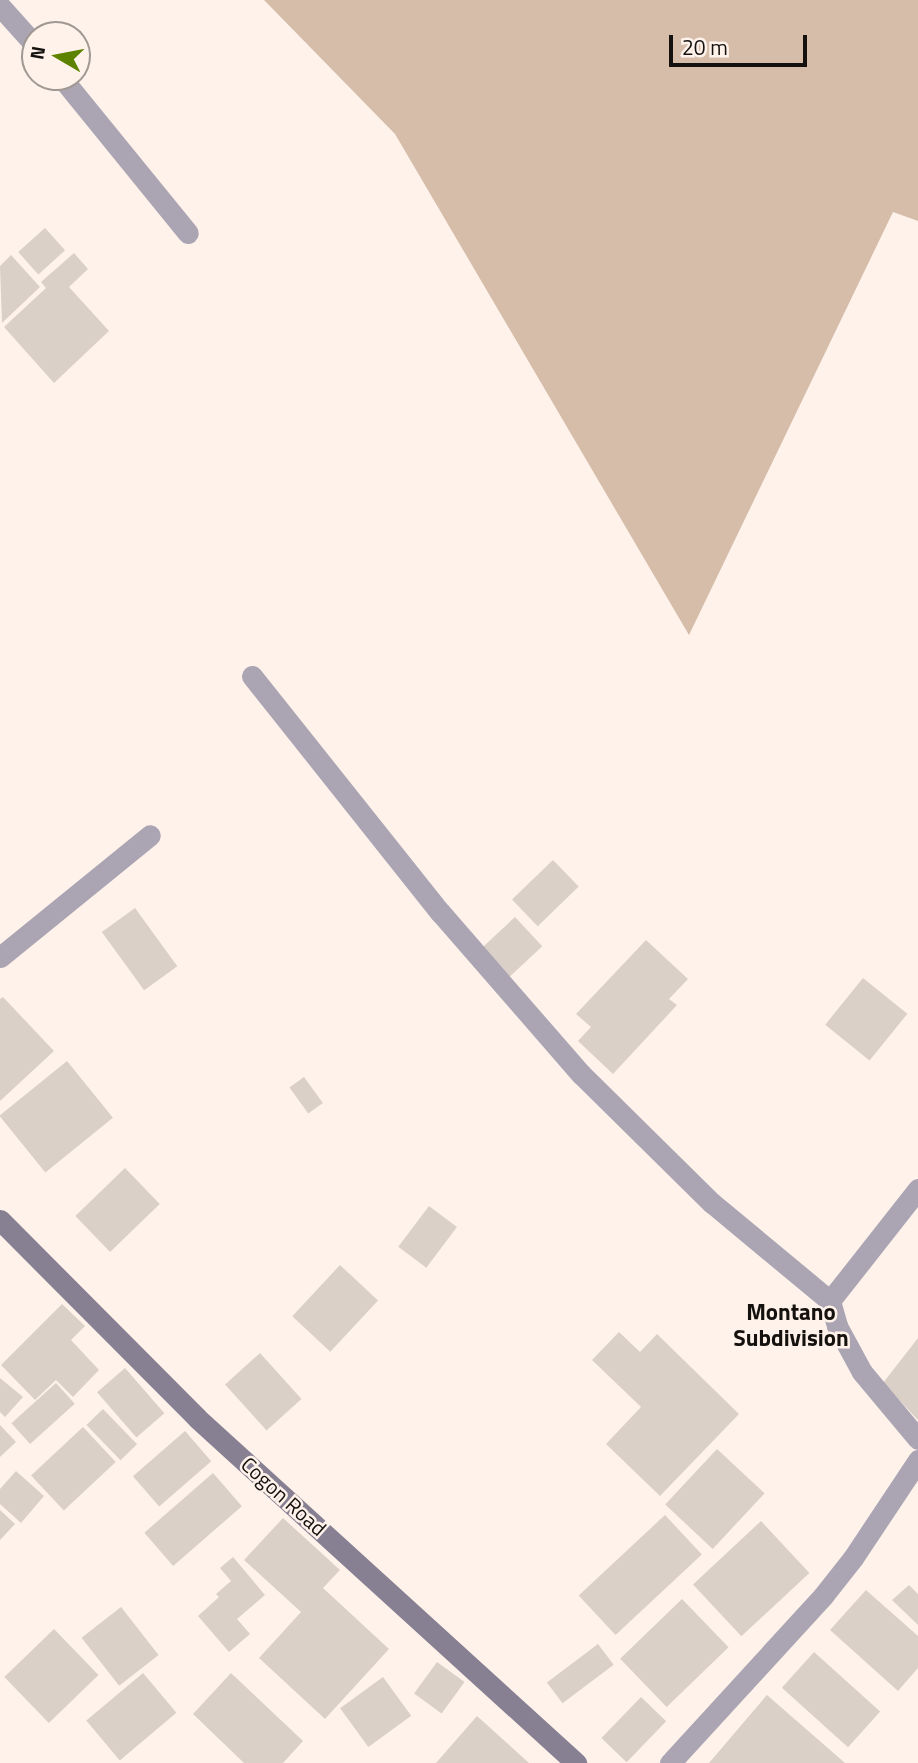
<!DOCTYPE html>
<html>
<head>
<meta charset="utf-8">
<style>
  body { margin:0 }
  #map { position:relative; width:918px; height:1763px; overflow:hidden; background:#fef2ea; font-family:"Titillium Web",sans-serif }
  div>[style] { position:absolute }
  .green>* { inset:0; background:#d6bdaa }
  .building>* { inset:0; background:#dbd0c7; transform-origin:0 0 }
  .street>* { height:21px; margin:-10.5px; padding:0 10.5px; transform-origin:10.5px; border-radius:10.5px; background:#aba5b3 }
  .secondary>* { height:21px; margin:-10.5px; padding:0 10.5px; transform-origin:10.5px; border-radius:10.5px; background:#877f92 }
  span { translate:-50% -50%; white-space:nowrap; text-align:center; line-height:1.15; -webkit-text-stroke:5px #fef2ea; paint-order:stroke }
  .street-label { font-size:21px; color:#14110e }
  .neighbourhood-label { font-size:23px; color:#14110e; font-weight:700 }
  .north { position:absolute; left:21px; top:21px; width:70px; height:70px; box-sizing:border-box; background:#fef2ea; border:2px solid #a09892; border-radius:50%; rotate:280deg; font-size:19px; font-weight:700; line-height:28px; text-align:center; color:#14110e }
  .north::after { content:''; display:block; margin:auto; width:24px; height:32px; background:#5d8200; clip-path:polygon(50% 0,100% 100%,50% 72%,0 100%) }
  .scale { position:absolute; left:669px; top:35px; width:138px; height:32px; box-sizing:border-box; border:4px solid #14110e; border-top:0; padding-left:9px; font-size:21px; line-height:24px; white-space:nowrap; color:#14110e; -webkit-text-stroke:5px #fef2ea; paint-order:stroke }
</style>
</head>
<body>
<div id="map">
  <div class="green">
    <div style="clip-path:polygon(264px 0,918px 0,918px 221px,893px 212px,689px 635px,395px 134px)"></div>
  </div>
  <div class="building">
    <div style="left:45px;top:228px;width:30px;height:36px;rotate:48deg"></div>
    <div style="clip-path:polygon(74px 253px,88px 269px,69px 287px,109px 331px,54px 383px,4px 327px,46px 288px,41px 282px)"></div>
    <div style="clip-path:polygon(11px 255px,40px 287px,2px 323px,0 266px)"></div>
    <div style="left:553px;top:860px;width:37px;height:57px;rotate:46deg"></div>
    <div style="left:135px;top:908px;width:72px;height:41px;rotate:54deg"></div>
    <div style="left:515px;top:917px;width:40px;height:48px;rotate:47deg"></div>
    <div style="clip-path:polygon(646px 940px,688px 979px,669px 999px,677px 1005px,613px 1074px,578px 1041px,591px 1027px,576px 1014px)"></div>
    <div style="left:863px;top:978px;width:57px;height:60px;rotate:39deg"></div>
    <div style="clip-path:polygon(3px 997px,54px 1051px,0 1101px,0 999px)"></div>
    <div style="left:67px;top:1061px;width:73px;height:87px;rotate:51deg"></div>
    <div style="left:304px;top:1077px;width:32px;height:18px;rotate:54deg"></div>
    <div style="left:125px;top:1168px;width:50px;height:69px;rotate:46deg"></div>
    <div style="left:429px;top:1206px;width:35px;height:51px;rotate:37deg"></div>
    <div style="left:340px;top:1265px;width:52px;height:70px;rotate:43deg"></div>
    <div style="clip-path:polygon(62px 1304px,85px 1326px,71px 1340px,99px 1370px,73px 1397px,56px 1380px,35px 1400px,1px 1365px)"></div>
    <div style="clip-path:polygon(619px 1332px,640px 1352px,657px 1334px,739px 1414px,660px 1496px,606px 1444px,641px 1407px,592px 1360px)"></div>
    <div style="clip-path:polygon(918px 1338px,918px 1420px,883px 1383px)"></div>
    <div style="left:260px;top:1353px;width:62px;height:47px;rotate:48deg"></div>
    <div style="left:125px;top:1368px;width:60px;height:37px;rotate:49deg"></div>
    <div style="clip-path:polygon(0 1378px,23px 1397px,5px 1417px,0 1412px)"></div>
    <div style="left:56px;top:1383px;width:28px;height:60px;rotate:48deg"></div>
    <div style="left:103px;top:1409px;width:49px;height:23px;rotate:46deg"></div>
    <div style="clip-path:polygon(0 1425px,16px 1442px,0 1457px)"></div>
    <div style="left:83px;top:1427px;width:48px;height:71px;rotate:47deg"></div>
    <div style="left:185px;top:1431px;width:40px;height:69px;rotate:49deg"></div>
    <div style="left:717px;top:1449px;width:65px;height:76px;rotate:43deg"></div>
    <div style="clip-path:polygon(16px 1471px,44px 1496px,21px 1523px,0 1504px,0 1489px)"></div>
    <div style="left:213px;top:1473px;width:44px;height:91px;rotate:49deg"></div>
    <div style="clip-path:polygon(0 1510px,15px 1524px,0 1540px)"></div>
    <div style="left:665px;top:1515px;width:54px;height:118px;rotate:47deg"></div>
    <div style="clip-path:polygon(283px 1518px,340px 1570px,323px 1588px,389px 1649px,325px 1719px,259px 1658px,301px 1612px,244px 1560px)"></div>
    <div style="left:761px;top:1521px;width:71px;height:93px;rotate:47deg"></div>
    <div style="clip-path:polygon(233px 1557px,265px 1595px,237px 1619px,250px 1634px,229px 1652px,198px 1616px,219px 1597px,216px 1594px,231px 1581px,220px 1568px)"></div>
    <div style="clip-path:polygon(909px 1585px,918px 1594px,918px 1625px,892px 1600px)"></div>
    <div style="clip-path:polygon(866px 1590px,918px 1636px,918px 1668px,898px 1691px,830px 1630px)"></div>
    <div style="left:682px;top:1599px;width:67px;height:86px;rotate:46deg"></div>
    <div style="left:121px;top:1607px;width:61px;height:50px;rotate:52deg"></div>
    <div style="left:54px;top:1629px;width:64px;height:69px;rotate:46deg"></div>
    <div style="left:598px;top:1644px;width:26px;height:64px;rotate:53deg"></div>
    <div style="left:814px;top:1652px;width:89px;height:48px;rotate:42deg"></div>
    <div style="left:437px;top:1662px;width:34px;height:39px;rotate:36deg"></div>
    <div style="left:143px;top:1673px;width:52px;height:74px;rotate:50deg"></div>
    <div style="clip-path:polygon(231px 1673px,303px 1741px,283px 1763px,244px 1763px,193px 1714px)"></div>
    <div style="left:383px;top:1677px;width:48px;height:53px;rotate:54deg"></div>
    <div style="clip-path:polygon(767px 1695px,845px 1763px,709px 1763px)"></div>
    <div style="left:641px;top:1697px;width:35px;height:57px;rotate:44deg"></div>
    <div style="clip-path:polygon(477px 1716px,529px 1763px,436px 1763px)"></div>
  </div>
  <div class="street">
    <div style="left:0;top:6px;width:52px;rotate:48.1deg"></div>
    <div style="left:61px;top:77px;width:201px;rotate:50.9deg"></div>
    <div style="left:252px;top:676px;width:302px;rotate:51.5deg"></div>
    <div style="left:440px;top:912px;width:215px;rotate:49deg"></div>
    <div style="left:581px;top:1074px;width:184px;rotate:44.6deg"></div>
    <div style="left:712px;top:1203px;width:153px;rotate:39.7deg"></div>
    <div style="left:0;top:957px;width:193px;rotate:-39.1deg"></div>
    <div style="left:918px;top:1189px;width:142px;rotate:128.2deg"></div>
    <div style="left:830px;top:1301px;width:26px;rotate:74deg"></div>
    <div style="left:837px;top:1326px;width:52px;rotate:61.5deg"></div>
    <div style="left:862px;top:1372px;width:87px;rotate:50.1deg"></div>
    <div style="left:670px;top:1763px;width:226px;rotate:-47.5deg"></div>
    <div style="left:823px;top:1596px;width:48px;rotate:-51.7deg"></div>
    <div style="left:853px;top:1558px;width:118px;rotate:-56.4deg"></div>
  </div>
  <div class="secondary">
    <div style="left:0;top:1220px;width:279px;rotate:45.1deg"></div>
    <div style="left:197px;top:1418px;width:513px;rotate:42.31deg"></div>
  </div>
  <div class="street-label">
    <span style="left:284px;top:1496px;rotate:42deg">Cogon Road</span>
  </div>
  <div class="neighbourhood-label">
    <span style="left:791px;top:1325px">Montano<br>Subdivision</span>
  </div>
  <div class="north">N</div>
  <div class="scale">20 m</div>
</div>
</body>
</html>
